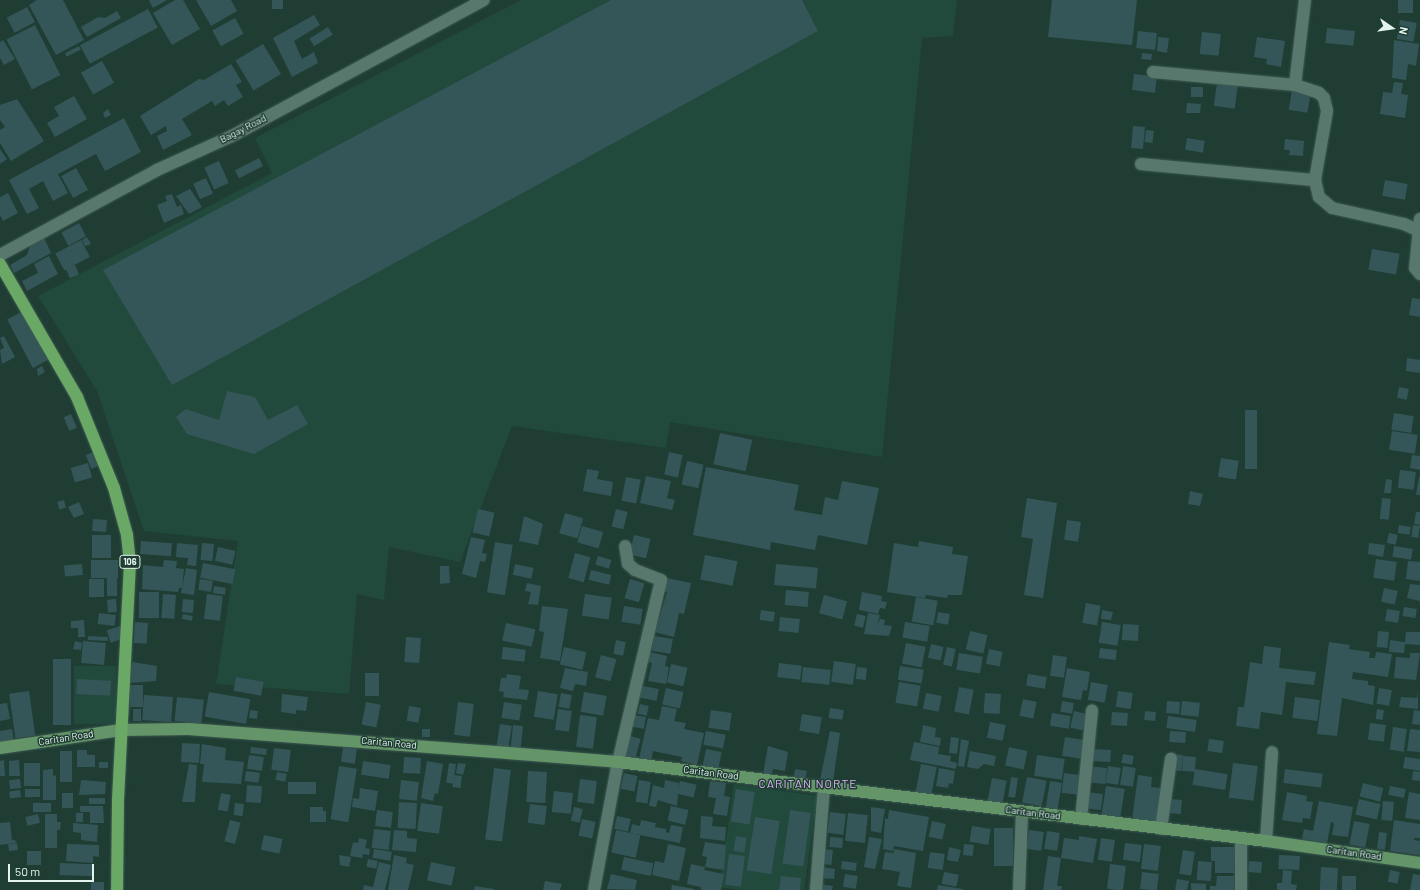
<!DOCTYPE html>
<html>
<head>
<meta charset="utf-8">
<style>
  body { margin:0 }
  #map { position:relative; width:1420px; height:890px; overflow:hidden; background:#1f3d33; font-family:Barlow,sans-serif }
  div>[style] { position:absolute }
  .built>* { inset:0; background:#21493c; transform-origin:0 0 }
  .building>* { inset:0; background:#345658; transform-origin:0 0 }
  .roads { filter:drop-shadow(0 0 1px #3f5952) drop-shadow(0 0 1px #3f5952) }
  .minor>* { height:12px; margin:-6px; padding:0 6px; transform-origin:6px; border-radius:6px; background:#59786d }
  .major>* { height:12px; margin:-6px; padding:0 6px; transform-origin:6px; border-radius:6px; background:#639568 }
  .highway>* { height:12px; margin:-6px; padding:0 6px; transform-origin:6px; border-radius:6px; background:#69a965 }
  span { translate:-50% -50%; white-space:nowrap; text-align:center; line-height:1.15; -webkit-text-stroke:3px #1f3d33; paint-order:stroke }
  .shield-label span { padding:1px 3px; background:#1f3d33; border:1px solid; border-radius:3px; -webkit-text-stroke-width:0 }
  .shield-label { font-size:9px; color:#e3f4ee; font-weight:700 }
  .street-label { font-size:10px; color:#e3f4ee }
  .quarter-label { font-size:12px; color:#d9b2f4; letter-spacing:1px }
  .north { position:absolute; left:1372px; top:8px; width:40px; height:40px; -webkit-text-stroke:3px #1f3d33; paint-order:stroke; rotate:103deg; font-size:11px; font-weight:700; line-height:16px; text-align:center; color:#e3f4ee }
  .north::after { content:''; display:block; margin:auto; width:14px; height:18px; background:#e3f4ee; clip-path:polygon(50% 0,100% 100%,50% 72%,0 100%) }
  .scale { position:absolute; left:8px; top:864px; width:86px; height:18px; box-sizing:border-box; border:2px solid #e3f4ee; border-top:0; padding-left:5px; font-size:12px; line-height:14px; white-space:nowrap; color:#e3f4ee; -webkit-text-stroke:3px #1f3d33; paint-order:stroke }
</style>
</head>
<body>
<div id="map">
  <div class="built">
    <div style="clip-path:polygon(521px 0,957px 0,953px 36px,922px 38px,882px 457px,670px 422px,666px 448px,512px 426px,460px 562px,389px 547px,384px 600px,357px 594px,349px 694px,216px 684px,238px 541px,144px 531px,97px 391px,38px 296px,272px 173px,255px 138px)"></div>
    <div style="left:74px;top:666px;width:42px;height:58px"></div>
    <div style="left:734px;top:784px;width:84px;height:104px;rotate:8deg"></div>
  </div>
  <div class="building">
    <div style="clip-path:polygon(37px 0,63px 0,84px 40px,56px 55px,29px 5px)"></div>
    <div style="clip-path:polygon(149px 0,167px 0,153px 8px)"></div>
    <div style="clip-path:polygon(175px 0,183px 0,200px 29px,172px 45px,153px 13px)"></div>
    <div style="clip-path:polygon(196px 0,231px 0,237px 11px,211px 26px)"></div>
    <div style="left:272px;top:0;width:11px;height:9px"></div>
    <div style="clip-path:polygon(611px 0,802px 0,818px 31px,172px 385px,103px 270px)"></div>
    <div style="clip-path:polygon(1052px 0,1137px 0,1132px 45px,1048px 37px)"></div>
    <div style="left:1398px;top:0;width:15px;height:13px"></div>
    <div style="left:27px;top:7px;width:17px;height:23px;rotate:62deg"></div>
    <div style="left:148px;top:9px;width:21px;height:77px;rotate:62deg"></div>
    <div style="clip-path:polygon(117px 11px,121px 18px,87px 37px,81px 27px,98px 17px,105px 18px)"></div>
    <div style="clip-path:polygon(314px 15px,320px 25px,294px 41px,302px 59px,314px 52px,318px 63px,292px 77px,273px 38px)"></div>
    <div style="left:235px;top:18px;width:18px;height:26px;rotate:61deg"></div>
    <div style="left:1400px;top:20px;width:17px;height:19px;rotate:10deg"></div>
    <div style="left:35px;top:25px;width:56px;height:32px;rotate:63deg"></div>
    <div style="left:328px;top:27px;width:9px;height:22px;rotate:58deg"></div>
    <div style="left:1327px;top:28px;width:28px;height:15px;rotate:6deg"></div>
    <div style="left:1138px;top:31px;width:19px;height:17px;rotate:6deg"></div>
    <div style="left:1202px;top:32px;width:19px;height:22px;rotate:6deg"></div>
    <div style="clip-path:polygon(1158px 37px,1169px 38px,1167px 53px,1157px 51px)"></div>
    <div style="clip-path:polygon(1257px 37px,1285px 41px,1281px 67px,1266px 64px,1267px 59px,1254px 57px)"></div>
    <div style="clip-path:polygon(3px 40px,15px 59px,4px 65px,0 58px,0 42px)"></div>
    <div style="clip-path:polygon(1394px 40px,1419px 44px,1416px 66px,1408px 64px,1406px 80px,1392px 78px)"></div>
    <div style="left:263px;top:44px;width:35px;height:32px;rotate:59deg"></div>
    <div style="left:79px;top:46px;width:4px;height:16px;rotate:63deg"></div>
    <div style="left:1142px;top:53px;width:10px;height:6px;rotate:6deg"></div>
    <div style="left:102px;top:61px;width:25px;height:24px;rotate:61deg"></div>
    <div style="clip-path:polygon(231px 64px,242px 82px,236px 85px,243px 97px,228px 106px,224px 100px,215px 106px,212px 101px,182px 119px,192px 135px,163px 150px,157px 136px,167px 131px,166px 126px,151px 135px,140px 116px,199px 79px,204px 80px)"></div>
    <div style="left:1134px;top:74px;width:23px;height:16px;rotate:7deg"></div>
    <div style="clip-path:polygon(1394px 82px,1403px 83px,1401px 94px,1408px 95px,1405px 118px,1380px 114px,1383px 92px,1392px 93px)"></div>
    <div style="left:1217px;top:83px;width:21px;height:23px;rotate:8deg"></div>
    <div style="left:1191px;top:87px;width:12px;height:10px"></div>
    <div style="left:1292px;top:89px;width:19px;height:21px;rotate:9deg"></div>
    <div style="clip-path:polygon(74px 96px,87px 119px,55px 137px,47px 123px,59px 116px,54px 107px)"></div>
    <div style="clip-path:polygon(17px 99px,44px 141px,11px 161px,0 143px,0 130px,5px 127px,0 120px,0 105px)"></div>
    <div style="clip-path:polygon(1187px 103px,1201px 104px,1200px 113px,1186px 113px)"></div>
    <div style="clip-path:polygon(108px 109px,111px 115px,105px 118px,103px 113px)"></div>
    <div style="clip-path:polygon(124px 118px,141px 152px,105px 171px,96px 154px,58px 174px,68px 193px,53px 201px,43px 181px,29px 189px,39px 208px,27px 214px,9px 180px)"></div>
    <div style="left:1133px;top:126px;width:12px;height:22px;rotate:5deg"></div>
    <div style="left:1146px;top:130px;width:8px;height:12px;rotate:7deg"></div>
    <div style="left:1187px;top:138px;width:18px;height:12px;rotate:9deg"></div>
    <div style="clip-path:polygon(1285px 139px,1304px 141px,1303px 156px,1289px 155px,1290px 150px,1284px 150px)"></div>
    <div style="clip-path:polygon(0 149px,7px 159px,0 164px)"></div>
    <div style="left:259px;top:158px;width:9px;height:27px;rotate:63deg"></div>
    <div style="left:219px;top:161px;width:24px;height:16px;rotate:66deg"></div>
    <div style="left:76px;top:168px;width:25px;height:17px;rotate:61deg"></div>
    <div style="left:206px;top:178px;width:17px;height:14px;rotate:66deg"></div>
    <div style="left:1385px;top:180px;width:23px;height:16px;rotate:10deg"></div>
    <div style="clip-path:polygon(190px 189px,202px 207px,189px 214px,176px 196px)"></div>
    <div style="clip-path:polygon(8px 193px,18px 213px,3px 221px,0 215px,0 197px)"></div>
    <div style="clip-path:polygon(172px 194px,177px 207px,181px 205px,184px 214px,164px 223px,157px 205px,167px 201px,165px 196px)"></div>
    <div style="left:79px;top:223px;width:15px;height:20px;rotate:62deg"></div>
    <div style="clip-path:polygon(43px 235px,51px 253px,14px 273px,10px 265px,27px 255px,31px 243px)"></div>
    <div style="clip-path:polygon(87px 237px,91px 244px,85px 246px,82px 240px)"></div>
    <div style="left:81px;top:240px;width:19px;height:29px;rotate:62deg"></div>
    <div style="left:1372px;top:249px;width:28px;height:21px;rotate:10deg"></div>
    <div style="clip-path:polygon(49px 256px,58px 274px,27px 291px,22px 281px,38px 273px,34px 264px)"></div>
    <div style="left:75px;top:265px;width:10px;height:10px;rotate:66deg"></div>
    <div style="clip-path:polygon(1412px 298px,1420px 299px,1420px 317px,1409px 315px)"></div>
    <div style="left:23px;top:311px;width:55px;height:18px;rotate:62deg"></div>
    <div style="clip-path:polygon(4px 336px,15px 357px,2px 364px,0 350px,4px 348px,0 338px)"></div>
    <div style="clip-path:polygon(1407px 358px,1420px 360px,1420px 373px,1406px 371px)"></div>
    <div style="clip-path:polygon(42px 366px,45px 372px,38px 376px,37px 369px)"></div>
    <div style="left:1399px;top:387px;width:10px;height:11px;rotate:11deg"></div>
    <div style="clip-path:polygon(227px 391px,255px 397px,268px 420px,297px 405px,308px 424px,254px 454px,187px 434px,176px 417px,186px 409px,219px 420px)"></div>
    <div style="left:1245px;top:410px;width:12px;height:59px"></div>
    <div style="left:1394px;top:413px;width:20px;height:17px;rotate:9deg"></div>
    <div style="left:71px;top:414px;width:15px;height:8px;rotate:67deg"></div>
    <div style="left:1392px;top:431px;width:26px;height:19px;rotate:9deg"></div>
    <div style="left:720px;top:433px;width:33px;height:32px;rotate:12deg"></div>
    <div style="left:93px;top:452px;width:15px;height:8px;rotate:67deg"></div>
    <div style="left:669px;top:452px;width:14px;height:23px;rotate:12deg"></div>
    <div style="clip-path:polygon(1412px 455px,1420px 456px,1420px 470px,1410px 468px)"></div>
    <div style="left:1221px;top:458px;width:18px;height:19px;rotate:9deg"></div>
    <div style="left:687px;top:461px;width:17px;height:24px;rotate:13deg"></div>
    <div style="left:88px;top:463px;width:15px;height:18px;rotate:74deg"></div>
    <div style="clip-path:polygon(706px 467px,799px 485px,794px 510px,822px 515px,825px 497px,838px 500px,842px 481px,879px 488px,867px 545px,818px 535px,815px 550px,771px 542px,770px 550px,693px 535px)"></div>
    <div style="clip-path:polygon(587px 469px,599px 471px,597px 479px,613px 482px,611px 496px,583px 491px)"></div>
    <div style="left:1400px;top:470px;width:16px;height:18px;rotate:7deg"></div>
    <div style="clip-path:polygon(646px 476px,671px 481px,667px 498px,675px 500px,672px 510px,640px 503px)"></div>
    <div style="left:626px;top:477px;width:15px;height:24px;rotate:11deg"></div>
    <div style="clip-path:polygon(1419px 477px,1420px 477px,1420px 495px,1416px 495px)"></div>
    <div style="clip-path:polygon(1386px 479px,1392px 480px,1391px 493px,1384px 493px)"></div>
    <div style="clip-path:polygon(1190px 491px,1203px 494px,1200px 506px,1188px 504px)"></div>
    <div style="clip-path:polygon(1027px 498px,1057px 503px,1043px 598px,1024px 595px,1033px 539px,1021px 537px)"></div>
    <div style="left:1382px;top:498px;width:9px;height:21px;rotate:6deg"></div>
    <div style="left:64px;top:500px;width:8px;height:7px;rotate:76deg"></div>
    <div style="clip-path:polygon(79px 502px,84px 514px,74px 518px,68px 507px)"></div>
    <div style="left:478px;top:509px;width:17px;height:24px;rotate:13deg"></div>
    <div style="left:616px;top:509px;width:12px;height:18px;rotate:14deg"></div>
    <div style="clip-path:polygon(1416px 512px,1420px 512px,1420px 525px,1414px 524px)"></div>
    <div style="left:565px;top:513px;width:19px;height:21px;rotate:16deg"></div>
    <div style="clip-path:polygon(524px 516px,543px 524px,538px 545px,519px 541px)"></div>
    <div style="left:93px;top:519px;width:14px;height:12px;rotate:4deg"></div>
    <div style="left:1067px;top:520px;width:14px;height:20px;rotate:8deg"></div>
    <div style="left:1399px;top:525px;width:12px;height:8px;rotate:9deg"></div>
    <div style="left:1413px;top:525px;width:7px;height:12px;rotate:8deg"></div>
    <div style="left:582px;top:526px;width:22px;height:17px;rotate:16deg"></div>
    <div style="left:1389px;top:533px;width:9px;height:10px;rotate:13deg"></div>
    <div style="left:92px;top:535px;width:19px;height:23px"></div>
    <div style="left:634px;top:535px;width:17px;height:20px;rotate:13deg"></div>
    <div style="clip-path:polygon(471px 537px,485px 540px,482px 553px,487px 554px,485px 562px,480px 561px,476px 578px,462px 574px)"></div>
    <div style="left:141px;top:541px;width:31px;height:13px;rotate:4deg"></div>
    <div style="clip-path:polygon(919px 541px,953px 547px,952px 554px,968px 556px,962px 595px,948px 595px,947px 598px,926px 595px,925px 598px,887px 592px,894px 543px,918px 547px)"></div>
    <div style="left:495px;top:542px;width:18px;height:51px;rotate:9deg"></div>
    <div style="clip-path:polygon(177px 543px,198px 545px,196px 566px,187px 565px,188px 558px,176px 557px)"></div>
    <div style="left:202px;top:543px;width:12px;height:17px;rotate:5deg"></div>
    <div style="clip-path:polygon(1369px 543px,1385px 545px,1383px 557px,1368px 554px)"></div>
    <div style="left:1394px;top:546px;width:19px;height:11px;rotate:9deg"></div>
    <div style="left:218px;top:547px;width:18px;height:14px;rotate:13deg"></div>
    <div style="left:575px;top:553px;width:16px;height:26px;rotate:15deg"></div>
    <div style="left:705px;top:555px;width:33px;height:25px;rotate:11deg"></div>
    <div style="left:598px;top:556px;width:14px;height:9px;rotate:17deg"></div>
    <div style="left:1376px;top:559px;width:21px;height:19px;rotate:8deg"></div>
    <div style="left:91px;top:560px;width:27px;height:18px"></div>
    <div style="clip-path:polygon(164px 560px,177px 561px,176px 568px,184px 569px,182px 588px,179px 588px,178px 592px,142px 589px,143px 565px,163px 567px)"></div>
    <div style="clip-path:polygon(1408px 561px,1420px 562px,1420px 581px,1406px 579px)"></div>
    <div style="left:203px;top:563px;width:33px;height:15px;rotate:11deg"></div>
    <div style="left:82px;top:564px;width:11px;height:18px;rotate:85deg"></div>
    <div style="left:515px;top:564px;width:19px;height:11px;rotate:12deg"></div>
    <div style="left:776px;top:564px;width:42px;height:21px;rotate:5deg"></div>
    <div style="clip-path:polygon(440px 566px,449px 566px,450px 583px,440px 584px)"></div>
    <div style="clip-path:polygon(186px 568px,197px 570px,194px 595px,181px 593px)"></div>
    <div style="left:591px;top:570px;width:21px;height:10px;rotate:14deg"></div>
    <div style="left:107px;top:578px;width:10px;height:18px"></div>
    <div style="clip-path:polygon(667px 578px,691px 583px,684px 614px,679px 613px,674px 637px,655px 632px,667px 592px,664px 591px)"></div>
    <div style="left:89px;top:579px;width:15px;height:18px"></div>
    <div style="left:200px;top:579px;width:13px;height:11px;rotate:9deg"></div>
    <div style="left:630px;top:579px;width:15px;height:20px;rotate:16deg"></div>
    <div style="clip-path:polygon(527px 583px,541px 586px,538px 605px,528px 604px,531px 592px,525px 591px)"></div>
    <div style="clip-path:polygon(1410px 584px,1420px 585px,1420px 601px,1407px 598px)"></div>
    <div style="left:214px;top:586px;width:12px;height:7px;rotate:9deg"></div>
    <div style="left:1384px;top:588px;width:14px;height:14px;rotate:12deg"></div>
    <div style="left:786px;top:590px;width:23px;height:15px;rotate:5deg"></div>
    <div style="left:139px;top:592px;width:20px;height:26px"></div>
    <div style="clip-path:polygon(862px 592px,882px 596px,881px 601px,887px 602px,885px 609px,880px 608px,878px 614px,859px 610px)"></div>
    <div style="left:163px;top:594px;width:13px;height:24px;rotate:4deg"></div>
    <div style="left:207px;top:594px;width:16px;height:25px;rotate:7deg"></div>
    <div style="left:585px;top:594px;width:27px;height:22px;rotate:8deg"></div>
    <div style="left:824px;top:595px;width:24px;height:19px;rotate:15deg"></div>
    <div style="left:916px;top:597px;width:22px;height:25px;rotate:10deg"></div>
    <div style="left:116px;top:599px;width:13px;height:9px;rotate:86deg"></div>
    <div style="left:183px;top:599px;width:11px;height:13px;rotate:5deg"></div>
    <div style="left:1086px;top:603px;width:15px;height:20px;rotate:11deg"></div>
    <div style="clip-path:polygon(542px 606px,568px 609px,560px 661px,540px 658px,544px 632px,539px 631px)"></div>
    <div style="left:624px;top:606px;width:19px;height:16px;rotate:9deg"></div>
    <div style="left:1404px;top:607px;width:13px;height:9px;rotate:9deg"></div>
    <div style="left:1387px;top:609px;width:13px;height:12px;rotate:9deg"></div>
    <div style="left:761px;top:610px;width:14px;height:10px;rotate:8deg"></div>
    <div style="clip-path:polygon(1102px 610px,1113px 612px,1111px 620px,1101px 619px)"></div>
    <div style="left:938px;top:612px;width:12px;height:11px;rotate:9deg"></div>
    <div style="left:99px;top:613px;width:17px;height:11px;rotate:7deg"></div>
    <div style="clip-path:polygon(868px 613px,880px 615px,877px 625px,880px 619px,885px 620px,884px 625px,892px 626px,889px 636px,864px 634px)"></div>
    <div style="left:183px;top:614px;width:10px;height:5px;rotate:11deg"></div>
    <div style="left:857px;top:614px;width:9px;height:12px;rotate:13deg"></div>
    <div style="left:780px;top:617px;width:20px;height:14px;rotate:6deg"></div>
    <div style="clip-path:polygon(84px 620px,85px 637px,78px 637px,78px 628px,71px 628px,71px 621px)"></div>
    <div style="left:135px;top:622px;width:13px;height:21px;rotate:4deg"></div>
    <div style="left:905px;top:622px;width:25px;height:16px;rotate:9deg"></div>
    <div style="left:1102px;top:622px;width:19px;height:21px;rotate:9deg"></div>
    <div style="left:506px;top:623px;width:30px;height:18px;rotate:12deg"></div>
    <div style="left:1123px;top:624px;width:16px;height:16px;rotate:4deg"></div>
    <div style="left:120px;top:626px;width:13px;height:14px;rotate:72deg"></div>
    <div style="left:970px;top:631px;width:18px;height:19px;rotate:13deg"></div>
    <div style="left:1378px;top:631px;width:11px;height:16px;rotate:5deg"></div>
    <div style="clip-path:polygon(1406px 632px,1420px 632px,1420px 645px,1405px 644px,1404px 653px,1389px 652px,1390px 640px,1405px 642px)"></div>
    <div style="left:88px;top:636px;width:20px;height:4px;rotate:3deg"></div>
    <div style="left:654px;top:636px;width:19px;height:15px;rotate:9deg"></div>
    <div style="left:406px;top:637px;width:15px;height:25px;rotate:4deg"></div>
    <div style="left:616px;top:640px;width:10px;height:14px;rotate:11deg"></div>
    <div style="clip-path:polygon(75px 641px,82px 643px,81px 650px,73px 649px)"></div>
    <div style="left:83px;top:641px;width:23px;height:22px;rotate:5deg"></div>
    <div style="clip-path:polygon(1329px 642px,1350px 645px,1349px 649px,1370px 652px,1369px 658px,1375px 658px,1376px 652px,1392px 654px,1388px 677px,1353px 672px,1352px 679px,1368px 681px,1368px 685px,1375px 686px,1373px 705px,1342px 698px,1337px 736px,1317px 734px)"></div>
    <div style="left:906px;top:643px;width:20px;height:21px;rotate:11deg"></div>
    <div style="left:931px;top:644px;width:13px;height:14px;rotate:13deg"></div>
    <div style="clip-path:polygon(1264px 646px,1281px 648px,1279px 668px,1316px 672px,1314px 685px,1286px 682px,1282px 715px,1261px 712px,1259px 729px,1236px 726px,1238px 707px,1244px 707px,1250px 662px,1262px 664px)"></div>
    <div style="left:503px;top:647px;width:23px;height:12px;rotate:7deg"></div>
    <div style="left:564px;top:647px;width:23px;height:18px;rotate:13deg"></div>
    <div style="left:947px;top:647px;width:9px;height:18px;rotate:13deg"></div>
    <div style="left:1100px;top:648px;width:17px;height:10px;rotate:7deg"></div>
    <div style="left:989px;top:649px;width:14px;height:15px;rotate:12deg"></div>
    <div style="clip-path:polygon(649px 652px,667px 656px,665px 666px,669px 667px,666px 684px,648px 681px,652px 663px,647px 662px)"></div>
    <div style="left:959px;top:653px;width:24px;height:17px;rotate:9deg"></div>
    <div style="clip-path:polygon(1410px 653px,1420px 653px,1416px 680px,1394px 678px,1396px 657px,1410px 658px)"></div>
    <div style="left:601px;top:655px;width:16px;height:23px;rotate:15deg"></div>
    <div style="left:1053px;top:655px;width:14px;height:21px;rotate:8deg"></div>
    <div style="left:53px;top:659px;width:18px;height:66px"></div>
    <div style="left:834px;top:661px;width:22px;height:21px;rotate:8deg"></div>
    <div style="clip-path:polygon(132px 662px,157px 666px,156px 681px,130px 683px)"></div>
    <div style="left:779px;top:663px;width:23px;height:14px;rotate:7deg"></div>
    <div style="left:671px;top:664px;width:17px;height:19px;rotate:13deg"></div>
    <div style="left:900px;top:666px;width:24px;height:14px;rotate:9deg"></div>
    <div style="left:803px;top:667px;width:28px;height:15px;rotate:6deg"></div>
    <div style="left:857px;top:667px;width:10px;height:12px;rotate:6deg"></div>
    <div style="clip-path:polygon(565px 668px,588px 672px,586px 686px,575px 684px,573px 691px,560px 688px)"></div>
    <div style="clip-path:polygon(1067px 668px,1090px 672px,1087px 691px,1083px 690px,1081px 700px,1062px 697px)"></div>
    <div style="left:365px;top:673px;width:14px;height:23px"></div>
    <div style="clip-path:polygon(507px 674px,521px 676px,519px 689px,529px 690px,527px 700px,503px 697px,504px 692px,499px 691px,501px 678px,506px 678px)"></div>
    <div style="left:1028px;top:674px;width:19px;height:12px;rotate:9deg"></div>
    <div style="left:236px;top:677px;width:28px;height:14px;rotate:10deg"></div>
    <div style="left:77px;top:679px;width:34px;height:15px;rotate:3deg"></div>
    <div style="left:899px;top:682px;width:22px;height:21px;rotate:10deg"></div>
    <div style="left:1091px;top:682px;width:17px;height:18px;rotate:10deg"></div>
    <div style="left:130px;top:685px;width:13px;height:22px"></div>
    <div style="left:642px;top:686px;width:17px;height:12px;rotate:10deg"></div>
    <div style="left:959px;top:687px;width:15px;height:25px;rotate:11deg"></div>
    <div style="left:666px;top:688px;width:18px;height:17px;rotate:13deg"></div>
    <div style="left:1379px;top:688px;width:13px;height:16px;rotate:9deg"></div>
    <div style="clip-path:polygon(1418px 689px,1418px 709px,1399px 707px,1401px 697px,1417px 698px)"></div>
    <div style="left:29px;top:691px;width:45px;height:20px;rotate:82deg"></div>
    <div style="left:538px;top:691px;width:20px;height:26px;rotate:9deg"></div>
    <div style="left:1118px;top:691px;width:15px;height:16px;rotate:8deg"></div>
    <div style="left:209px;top:692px;width:42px;height:25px;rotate:10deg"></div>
    <div style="left:584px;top:692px;width:23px;height:20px;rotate:10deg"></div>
    <div style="left:561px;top:693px;width:11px;height:14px;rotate:10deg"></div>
    <div style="left:926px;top:693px;width:16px;height:16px;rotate:11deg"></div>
    <div style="left:985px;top:693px;width:16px;height:20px;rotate:4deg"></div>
    <div style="clip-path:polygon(282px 694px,308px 697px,306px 711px,296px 710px,296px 714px,281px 712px)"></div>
    <div style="left:144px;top:695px;width:29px;height:25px;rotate:4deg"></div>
    <div style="left:177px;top:697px;width:27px;height:24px;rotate:6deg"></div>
    <div style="left:1295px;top:697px;width:25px;height:21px;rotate:7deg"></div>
    <div style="left:1023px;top:699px;width:14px;height:17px;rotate:12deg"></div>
    <div style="left:1062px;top:701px;width:12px;height:11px;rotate:9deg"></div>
    <div style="left:1167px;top:701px;width:13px;height:12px;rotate:4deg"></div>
    <div style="left:1182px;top:701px;width:18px;height:14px;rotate:6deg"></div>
    <div style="left:366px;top:702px;width:15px;height:23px;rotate:11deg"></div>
    <div style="left:458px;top:702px;width:16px;height:33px;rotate:7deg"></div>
    <div style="left:504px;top:702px;width:18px;height:16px;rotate:9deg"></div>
    <div style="clip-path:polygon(7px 703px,10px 719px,0 721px,0 704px)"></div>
    <div style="left:640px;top:704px;width:9px;height:10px;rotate:13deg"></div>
    <div style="left:409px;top:706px;width:12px;height:15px;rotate:9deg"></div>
    <div style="clip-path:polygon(662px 706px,677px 709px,674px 721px,686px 723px,684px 729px,704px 733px,697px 765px,681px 761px,682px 757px,653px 751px,651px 762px,639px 759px,648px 718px,659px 720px)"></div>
    <div style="left:830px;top:708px;width:14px;height:10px;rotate:8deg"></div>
    <div style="left:133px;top:709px;width:8px;height:12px"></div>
    <div style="left:558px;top:709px;width:14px;height:21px;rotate:8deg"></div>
    <div style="left:1377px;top:709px;width:7px;height:10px;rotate:8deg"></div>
    <div style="left:250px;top:710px;width:8px;height:8px;rotate:7deg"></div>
    <div style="left:711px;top:710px;width:21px;height:18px;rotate:8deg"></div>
    <div style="clip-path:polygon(1414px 710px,1420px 711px,1420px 725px,1412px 724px)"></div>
    <div style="left:1074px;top:711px;width:13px;height:17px;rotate:13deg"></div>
    <div style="left:1145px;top:711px;width:11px;height:9px;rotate:5deg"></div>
    <div style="left:1112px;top:712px;width:16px;height:13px;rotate:4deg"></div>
    <div style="left:1052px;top:713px;width:19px;height:13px;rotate:9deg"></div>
    <div style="left:802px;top:714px;width:20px;height:17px;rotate:9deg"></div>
    <div style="left:580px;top:715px;width:17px;height:32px;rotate:7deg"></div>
    <div style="left:634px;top:715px;width:12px;height:12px;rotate:9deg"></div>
    <div style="left:1168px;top:716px;width:29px;height:12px;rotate:8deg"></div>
    <div style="left:990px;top:722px;width:16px;height:16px;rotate:11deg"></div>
    <div style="left:1370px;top:723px;width:16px;height:17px;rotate:7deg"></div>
    <div style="left:500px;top:724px;width:12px;height:22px;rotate:9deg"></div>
    <div style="left:513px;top:725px;width:10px;height:22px;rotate:6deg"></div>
    <div style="clip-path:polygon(923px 725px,936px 728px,935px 737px,941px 738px,940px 746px,920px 742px)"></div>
    <div style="left:1393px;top:727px;width:14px;height:23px;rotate:8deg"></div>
    <div style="clip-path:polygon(12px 729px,14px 742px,0 744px,0 731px)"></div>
    <div style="left:422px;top:729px;width:8px;height:8px"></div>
    <div style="clip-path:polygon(1410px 729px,1420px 730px,1420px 752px,1407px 751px)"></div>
    <div style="left:706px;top:731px;width:20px;height:14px;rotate:11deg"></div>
    <div style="clip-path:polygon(830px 731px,840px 733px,833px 781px,820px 780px)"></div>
    <div style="left:1170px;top:731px;width:16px;height:11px;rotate:4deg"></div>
    <div style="left:630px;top:736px;width:11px;height:22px;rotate:15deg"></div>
    <div style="left:951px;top:737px;width:8px;height:16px;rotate:7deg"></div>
    <div style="left:1065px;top:737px;width:19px;height:19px;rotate:9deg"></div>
    <div style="clip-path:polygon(961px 739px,969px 741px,964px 767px,958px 766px)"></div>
    <div style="left:1209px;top:739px;width:15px;height:12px;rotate:8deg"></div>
    <div style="clip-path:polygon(914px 742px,939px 747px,938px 754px,951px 756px,950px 761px,957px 763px,956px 769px,910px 760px)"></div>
    <div style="left:182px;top:743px;width:18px;height:19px;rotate:3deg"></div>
    <div style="clip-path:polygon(202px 744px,226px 748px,225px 760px,244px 762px,241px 784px,202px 782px,204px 764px,200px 764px)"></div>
    <div style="clip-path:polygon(768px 746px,788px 752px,785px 771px,773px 769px,772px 775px,763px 774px)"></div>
    <div style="left:251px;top:747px;width:16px;height:6px;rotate:7deg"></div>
    <div style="left:343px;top:747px;width:14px;height:15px;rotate:8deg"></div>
    <div style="left:1009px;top:747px;width:19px;height:19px;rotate:12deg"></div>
    <div style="left:274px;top:748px;width:17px;height:22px;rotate:7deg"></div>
    <div style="left:706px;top:749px;width:16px;height:17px;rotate:11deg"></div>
    <div style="left:1092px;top:749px;width:19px;height:12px;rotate:3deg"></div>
    <div style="clip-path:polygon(77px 750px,87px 750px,87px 755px,95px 755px,95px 767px,77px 767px)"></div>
    <div style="left:60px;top:751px;width:12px;height:31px"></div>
    <div style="clip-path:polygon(970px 751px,996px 756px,994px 766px,984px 764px,978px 769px,967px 767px)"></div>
    <div style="left:1123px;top:754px;width:11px;height:9px;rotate:10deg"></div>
    <div style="left:1173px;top:754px;width:10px;height:16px;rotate:6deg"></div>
    <div style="left:249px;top:755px;width:15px;height:14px;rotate:8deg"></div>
    <div style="left:1037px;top:755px;width:28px;height:21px;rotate:8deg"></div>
    <div style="left:1183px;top:756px;width:13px;height:15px;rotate:4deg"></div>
    <div style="left:404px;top:757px;width:17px;height:16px;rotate:3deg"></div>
    <div style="clip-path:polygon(1405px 757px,1420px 759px,1420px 771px,1403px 768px)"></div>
    <div style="clip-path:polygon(4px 760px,5px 776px,0 776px,0 761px)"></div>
    <div style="clip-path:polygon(19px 760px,20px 776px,9px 776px,9px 761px)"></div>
    <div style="left:363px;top:761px;width:28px;height:14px;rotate:8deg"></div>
    <div style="clip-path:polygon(427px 761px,443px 764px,438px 794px,435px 793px,433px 801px,421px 798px)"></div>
    <div style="left:99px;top:762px;width:9px;height:6px"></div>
    <div style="left:40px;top:763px;width:23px;height:16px;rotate:90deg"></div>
    <div style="left:449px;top:763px;width:7px;height:20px;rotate:8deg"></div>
    <div style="clip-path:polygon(458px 763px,466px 764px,463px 775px,456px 773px)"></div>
    <div style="left:1233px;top:763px;width:25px;height:35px;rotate:7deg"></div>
    <div style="clip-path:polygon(189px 764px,197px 765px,195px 802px,182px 802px)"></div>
    <div style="left:921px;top:764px;width:16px;height:29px;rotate:11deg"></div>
    <div style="left:339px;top:766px;width:18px;height:54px;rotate:9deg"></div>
    <div style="left:1087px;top:766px;width:20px;height:16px;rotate:6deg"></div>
    <div style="left:1108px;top:766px;width:13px;height:17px;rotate:9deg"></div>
    <div style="left:1123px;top:766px;width:13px;height:19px;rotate:9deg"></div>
    <div style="left:494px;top:768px;width:17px;height:72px;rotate:7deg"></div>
    <div style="clip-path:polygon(939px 768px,955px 771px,953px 784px,949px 783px,948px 788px,936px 786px)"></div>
    <div style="clip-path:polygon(53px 769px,53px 776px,56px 775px,56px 800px,43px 800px,43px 770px)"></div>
    <div style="left:795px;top:769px;width:12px;height:8px;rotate:9deg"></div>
    <div style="left:1195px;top:769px;width:33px;height:16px;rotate:9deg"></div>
    <div style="left:1285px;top:769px;width:38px;height:14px;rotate:7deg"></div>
    <div style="left:246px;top:771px;width:14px;height:10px;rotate:8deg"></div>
    <div style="left:528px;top:771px;width:19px;height:31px;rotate:3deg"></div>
    <div style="clip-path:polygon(1413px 771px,1420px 772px,1420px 781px,1412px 780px)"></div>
    <div style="left:277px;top:772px;width:10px;height:8px;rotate:11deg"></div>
    <div style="left:624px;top:773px;width:14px;height:16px;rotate:12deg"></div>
    <div style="left:1064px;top:773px;width:16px;height:20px;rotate:7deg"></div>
    <div style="left:454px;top:775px;width:8px;height:12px;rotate:7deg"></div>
    <div style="clip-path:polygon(1138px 775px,1152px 777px,1151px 787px,1161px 788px,1157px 823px,1132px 820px)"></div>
    <div style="left:1011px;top:777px;width:7px;height:20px;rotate:8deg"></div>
    <div style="left:1027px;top:777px;width:20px;height:26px;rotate:11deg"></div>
    <div style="left:992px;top:778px;width:15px;height:24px;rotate:11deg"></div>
    <div style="left:20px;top:779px;width:9px;height:11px;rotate:84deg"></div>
    <div style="left:580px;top:779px;width:17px;height:23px;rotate:7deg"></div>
    <div style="clip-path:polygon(81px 780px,106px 782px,105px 794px,79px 795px)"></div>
    <div style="left:401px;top:780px;width:18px;height:19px;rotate:6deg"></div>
    <div style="left:639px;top:780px;width:12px;height:22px;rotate:9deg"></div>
    <div style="clip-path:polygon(665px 780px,679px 783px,677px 806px,658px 800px,656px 807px,649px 806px,653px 785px,664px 788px)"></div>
    <div style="left:680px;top:781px;width:17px;height:13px;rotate:13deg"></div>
    <div style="clip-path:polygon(710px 781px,726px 783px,724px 796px,730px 797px,727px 816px,713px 814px,716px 798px,708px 797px)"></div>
    <div style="left:1050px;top:781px;width:12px;height:27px;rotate:9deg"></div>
    <div style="left:288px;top:782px;width:28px;height:12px"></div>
    <div style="left:1363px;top:783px;width:21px;height:14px;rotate:14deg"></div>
    <div style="left:247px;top:785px;width:15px;height:17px;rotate:4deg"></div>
    <div style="left:1106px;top:786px;width:19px;height:30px;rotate:9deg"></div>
    <div style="left:1390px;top:786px;width:16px;height:9px;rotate:11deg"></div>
    <div style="clip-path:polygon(360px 788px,378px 791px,375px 811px,352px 807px,353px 798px,359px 799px)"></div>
    <div style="left:25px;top:789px;width:15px;height:8px"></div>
    <div style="left:736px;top:789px;width:19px;height:33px;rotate:9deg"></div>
    <div style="left:20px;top:790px;width:7px;height:11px;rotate:82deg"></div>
    <div style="left:554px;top:791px;width:19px;height:21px;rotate:6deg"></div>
    <div style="left:1086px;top:792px;width:17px;height:16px;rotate:7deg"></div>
    <div style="clip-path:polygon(1287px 792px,1307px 796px,1306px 801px,1313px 802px,1310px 819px,1303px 818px,1302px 823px,1282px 820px)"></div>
    <div style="clip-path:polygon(1409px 792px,1420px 794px,1420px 820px,1405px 818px)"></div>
    <div style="left:62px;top:793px;width:11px;height:15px"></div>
    <div style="left:221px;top:793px;width:10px;height:17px;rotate:11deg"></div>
    <div style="left:89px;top:798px;width:16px;height:6px"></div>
    <div style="left:1170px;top:799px;width:12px;height:14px;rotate:5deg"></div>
    <div style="left:1359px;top:799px;width:22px;height:16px;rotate:13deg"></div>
    <div style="clip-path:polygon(1319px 801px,1353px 807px,1348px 837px,1332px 835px,1334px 823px,1331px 822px,1327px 843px,1302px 839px,1304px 829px,1313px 831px)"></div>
    <div style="left:1383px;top:801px;width:11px;height:19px;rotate:5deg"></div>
    <div style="left:399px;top:802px;width:18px;height:26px;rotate:3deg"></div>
    <div style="left:33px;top:803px;width:18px;height:9px"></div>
    <div style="left:235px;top:803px;width:9px;height:12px;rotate:6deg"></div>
    <div style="left:421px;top:803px;width:22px;height:28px;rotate:8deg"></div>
    <div style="left:530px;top:804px;width:17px;height:19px;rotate:7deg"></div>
    <div style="clip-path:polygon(80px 806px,103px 806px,104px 823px,90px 823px,90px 812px,80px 812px)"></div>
    <div style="left:671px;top:806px;width:18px;height:15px;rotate:13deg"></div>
    <div style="clip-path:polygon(310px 807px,323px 807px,323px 811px,326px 811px,326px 822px,310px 822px)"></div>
    <div style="left:574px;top:807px;width:9px;height:14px;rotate:13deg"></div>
    <div style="clip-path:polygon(871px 807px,885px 809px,881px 833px,871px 831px)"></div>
    <div style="left:377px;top:810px;width:16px;height:16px;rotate:7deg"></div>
    <div style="left:790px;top:810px;width:21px;height:54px;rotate:8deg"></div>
    <div style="clip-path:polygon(889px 810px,929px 817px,923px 851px,894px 846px,893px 851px,883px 849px,885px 818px,888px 819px)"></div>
    <div style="left:830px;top:812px;width:16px;height:21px;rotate:7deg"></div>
    <div style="left:76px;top:813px;width:7px;height:9px"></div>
    <div style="left:848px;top:813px;width:20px;height:28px;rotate:6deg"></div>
    <div style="left:38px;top:814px;width:9px;height:13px;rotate:77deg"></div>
    <div style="clip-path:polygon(45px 814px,57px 814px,57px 822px,61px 822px,60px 830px,57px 830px,57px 848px,45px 848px)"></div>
    <div style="left:617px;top:816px;width:14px;height:13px;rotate:12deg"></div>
    <div style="clip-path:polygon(701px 816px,713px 817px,712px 826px,726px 827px,725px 841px,700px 838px)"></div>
    <div style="left:755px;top:817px;width:25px;height:54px;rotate:9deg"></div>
    <div style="left:582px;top:819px;width:14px;height:17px;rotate:12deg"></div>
    <div style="left:230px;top:820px;width:11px;height:22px;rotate:15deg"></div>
    <div style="clip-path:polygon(641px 820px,656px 823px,655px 827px,666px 829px,666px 832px,669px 833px,671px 825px,683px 827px,680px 843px,630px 833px,632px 824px,640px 826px)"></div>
    <div style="clip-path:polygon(1394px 820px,1420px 824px,1420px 838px,1414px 838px,1414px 840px,1420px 841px,1420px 855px,1390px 851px)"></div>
    <div style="left:932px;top:821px;width:14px;height:16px;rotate:12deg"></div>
    <div style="left:1354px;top:821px;width:16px;height:24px;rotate:11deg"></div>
    <div style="clip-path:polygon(10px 822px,12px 840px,15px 840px,16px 843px,0 845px,0 823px)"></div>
    <div style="clip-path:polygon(73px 823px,98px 825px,97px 842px,81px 840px,81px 833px,73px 832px)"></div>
    <div style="left:972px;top:826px;width:19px;height:16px;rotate:9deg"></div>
    <div style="left:994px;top:828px;width:19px;height:38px"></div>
    <div style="left:374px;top:829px;width:17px;height:19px;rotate:7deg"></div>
    <div style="clip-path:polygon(394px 830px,407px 831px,407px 838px,417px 839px,416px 852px,392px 850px)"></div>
    <div style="left:616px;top:830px;width:25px;height:23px;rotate:12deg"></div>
    <div style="left:1029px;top:830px;width:15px;height:19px;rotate:8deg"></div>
    <div style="left:1047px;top:831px;width:13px;height:18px;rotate:9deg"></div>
    <div style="left:1379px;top:832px;width:8px;height:17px;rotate:7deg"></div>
    <div style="left:264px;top:835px;width:19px;height:15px;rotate:12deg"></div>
    <div style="left:736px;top:836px;width:11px;height:15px;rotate:10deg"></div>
    <div style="clip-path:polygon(1079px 836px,1097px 839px,1093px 863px,1061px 858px,1057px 886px,1062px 886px,1061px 890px,1043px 890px,1048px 856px,1061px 858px,1064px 838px,1079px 840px)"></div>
    <div style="left:830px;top:837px;width:13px;height:10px;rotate:4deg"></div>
    <div style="clip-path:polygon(869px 837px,882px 839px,875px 869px,864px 867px)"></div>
    <div style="clip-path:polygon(359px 838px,367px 840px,365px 848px,370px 849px,369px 855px,363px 854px,362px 858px,350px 856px,353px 842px,358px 843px)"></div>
    <div style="left:1101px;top:838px;width:14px;height:22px;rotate:8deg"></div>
    <div style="clip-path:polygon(705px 842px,726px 845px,724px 870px,705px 867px,704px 870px,724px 874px,721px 890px,701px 890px,701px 887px,687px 884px,691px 864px,705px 867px,707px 857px,702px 856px)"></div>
    <div style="left:17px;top:843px;width:7px;height:9px;rotate:82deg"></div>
    <div style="left:1125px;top:843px;width:17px;height:17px;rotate:7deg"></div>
    <div style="clip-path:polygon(67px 844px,99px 845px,99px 857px,93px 856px,93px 863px,66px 861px)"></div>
    <div style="clip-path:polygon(668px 844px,686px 848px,679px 881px,652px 875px,655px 861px,664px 863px)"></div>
    <div style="left:964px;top:844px;width:10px;height:11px;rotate:6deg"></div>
    <div style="left:1144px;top:844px;width:17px;height:25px;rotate:7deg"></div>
    <div style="clip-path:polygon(949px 847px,961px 850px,958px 862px,947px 860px)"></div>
    <div style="clip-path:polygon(1211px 847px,1235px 847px,1234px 873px,1215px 873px,1215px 861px,1211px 861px)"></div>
    <div style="left:374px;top:849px;width:18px;height:9px;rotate:9deg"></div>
    <div style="left:823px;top:849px;width:10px;height:15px;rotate:6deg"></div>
    <div style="clip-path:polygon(894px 849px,916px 853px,911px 888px,897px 886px,900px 872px,882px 869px,885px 852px,894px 853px)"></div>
    <div style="left:1183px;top:850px;width:12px;height:24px;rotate:9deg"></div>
    <div style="left:27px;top:851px;width:14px;height:14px"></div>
    <div style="left:930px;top:852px;width:15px;height:16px;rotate:8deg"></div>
    <div style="left:729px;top:854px;width:16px;height:31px;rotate:7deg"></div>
    <div style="clip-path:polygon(339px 855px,351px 857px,349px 867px,340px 865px)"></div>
    <div style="clip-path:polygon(394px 855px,407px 858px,406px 863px,414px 865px,408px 890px,388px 890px)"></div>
    <div style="left:1279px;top:855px;width:21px;height:14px;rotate:3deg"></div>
    <div style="left:624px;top:857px;width:30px;height:13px;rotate:12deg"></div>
    <div style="left:368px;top:859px;width:10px;height:8px;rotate:11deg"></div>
    <div style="left:842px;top:861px;width:15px;height:8px;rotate:8deg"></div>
    <div style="left:1198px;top:861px;width:14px;height:19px;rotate:4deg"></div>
    <div style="left:1249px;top:861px;width:13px;height:11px;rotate:4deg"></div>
    <div style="clip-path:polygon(379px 862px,391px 865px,385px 890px,363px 890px,364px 885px,373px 887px)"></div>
    <div style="left:431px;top:862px;width:25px;height:19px;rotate:12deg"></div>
    <div style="left:60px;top:863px;width:34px;height:12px;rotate:2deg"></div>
    <div style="left:1110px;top:864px;width:16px;height:25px;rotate:7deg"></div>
    <div style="clip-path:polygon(821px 867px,835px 869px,834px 879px,819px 878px)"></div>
    <div style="left:1321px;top:867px;width:17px;height:23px;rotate:3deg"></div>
    <div style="clip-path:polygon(1283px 870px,1292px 871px,1291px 884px,1297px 885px,1296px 890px,1277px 890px,1277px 883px,1282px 883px)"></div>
    <div style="left:1390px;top:870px;width:10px;height:12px;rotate:11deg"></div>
    <div style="left:944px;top:872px;width:15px;height:12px;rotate:11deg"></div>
    <div style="left:1142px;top:872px;width:17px;height:17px;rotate:7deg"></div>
    <div style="clip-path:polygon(611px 874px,637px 880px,635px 890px,607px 889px)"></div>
    <div style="left:845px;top:874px;width:13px;height:13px;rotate:9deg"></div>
    <div style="clip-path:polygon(1413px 874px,1420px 875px,1420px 890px,1410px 890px)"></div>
    <div style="clip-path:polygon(781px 876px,801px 878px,800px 890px,779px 890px)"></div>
    <div style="clip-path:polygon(1217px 876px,1234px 876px,1234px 890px,1210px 890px,1210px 886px,1216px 886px)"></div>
    <div style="left:1342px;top:876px;width:14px;height:14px"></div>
    <div style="clip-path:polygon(1177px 879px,1189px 881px,1187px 890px,1175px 890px)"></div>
    <div style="clip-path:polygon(545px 881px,562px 884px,560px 890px,543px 890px)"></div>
    <div style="left:91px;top:882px;width:13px;height:8px"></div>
    <div style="clip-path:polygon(1191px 883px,1206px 884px,1206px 890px,1191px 890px)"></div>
    <div style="clip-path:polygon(819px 884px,833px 886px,832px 890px,818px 890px)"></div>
    <div style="clip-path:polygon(672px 885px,694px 889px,694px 890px,671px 890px)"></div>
    <div style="clip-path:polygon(938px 885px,963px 889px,963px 890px,937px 890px)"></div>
    <div style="clip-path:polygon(475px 886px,494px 889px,494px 890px,474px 890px)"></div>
  </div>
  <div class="roads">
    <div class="minor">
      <div style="left:1153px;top:72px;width:143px;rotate:5.2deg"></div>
      <div style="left:1295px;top:85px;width:25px;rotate:18deg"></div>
      <div style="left:1319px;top:93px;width:7px;rotate:45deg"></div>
      <div style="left:1324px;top:98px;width:13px;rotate:77deg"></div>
      <div style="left:1327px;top:111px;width:70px;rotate:99.9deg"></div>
      <div style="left:1315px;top:180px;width:17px;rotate:77deg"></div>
      <div style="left:1319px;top:197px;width:17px;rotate:40deg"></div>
      <div style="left:1332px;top:208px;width:74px;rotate:12.5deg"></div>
      <div style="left:1404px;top:224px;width:17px;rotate:25deg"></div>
      <div style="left:1295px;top:85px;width:86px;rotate:-83.3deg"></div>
      <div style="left:1141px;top:164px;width:175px;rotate:5.3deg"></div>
      <div style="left:1420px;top:219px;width:49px;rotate:95.8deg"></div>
      <div style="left:1415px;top:268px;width:8px;rotate:50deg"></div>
      <div style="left:0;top:255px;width:179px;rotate:-28.4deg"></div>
      <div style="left:157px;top:170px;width:82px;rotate:-24.4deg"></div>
      <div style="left:232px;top:136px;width:286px;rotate:-28.4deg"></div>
      <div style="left:1081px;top:819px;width:109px;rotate:-84.2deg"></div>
      <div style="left:1161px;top:829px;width:71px;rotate:-81.9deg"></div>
      <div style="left:1241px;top:838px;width:52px;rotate:90deg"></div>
      <div style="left:1266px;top:841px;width:89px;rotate:-86.1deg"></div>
      <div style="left:594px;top:890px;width:130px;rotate:-79.4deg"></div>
      <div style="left:618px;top:762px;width:187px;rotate:-76.7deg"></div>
      <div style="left:661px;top:580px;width:28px;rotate:-159deg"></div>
      <div style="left:635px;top:570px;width:9px;rotate:-139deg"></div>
      <div style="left:628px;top:564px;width:18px;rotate:-99deg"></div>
      <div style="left:816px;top:890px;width:103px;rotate:-85.6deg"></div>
      <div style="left:1019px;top:890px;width:78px;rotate:-87.8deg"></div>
    </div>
    <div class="major">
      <div style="left:0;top:748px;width:122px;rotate:-8.5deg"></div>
      <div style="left:121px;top:730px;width:67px;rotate:-0.9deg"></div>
      <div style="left:188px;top:729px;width:308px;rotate:4.3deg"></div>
      <div style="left:495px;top:752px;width:123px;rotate:4.6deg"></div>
      <div style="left:618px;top:762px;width:653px;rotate:6.95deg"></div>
      <div style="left:1266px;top:841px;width:156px;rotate:8.1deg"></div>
    </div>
    <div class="highway">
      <div style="left:0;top:264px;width:154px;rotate:59.9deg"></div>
      <div style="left:77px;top:397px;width:98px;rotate:67.9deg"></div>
      <div style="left:114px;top:488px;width:49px;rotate:74.5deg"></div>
      <div style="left:127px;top:535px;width:28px;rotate:84deg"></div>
      <div style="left:130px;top:563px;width:238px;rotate:92.9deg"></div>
      <div style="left:118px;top:801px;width:89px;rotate:90.6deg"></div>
    </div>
  </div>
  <div class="shield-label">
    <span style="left:130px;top:562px">106</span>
  </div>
  <div class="street-label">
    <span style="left:243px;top:129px;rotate:-27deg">Bagay Road</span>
    <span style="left:66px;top:738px;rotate:-9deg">Caritan Road</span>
    <span style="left:389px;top:743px;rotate:5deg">Caritan Road</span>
    <span style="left:711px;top:773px;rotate:7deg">Caritan Road</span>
    <span style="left:1033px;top:813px;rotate:7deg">Caritan Road</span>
    <span style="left:1354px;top:853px;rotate:8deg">Caritan Road</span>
  </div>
  <div class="quarter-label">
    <span style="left:808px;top:784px">CARITAN NORTE</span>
  </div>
  <div class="north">N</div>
  <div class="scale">50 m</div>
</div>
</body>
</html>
